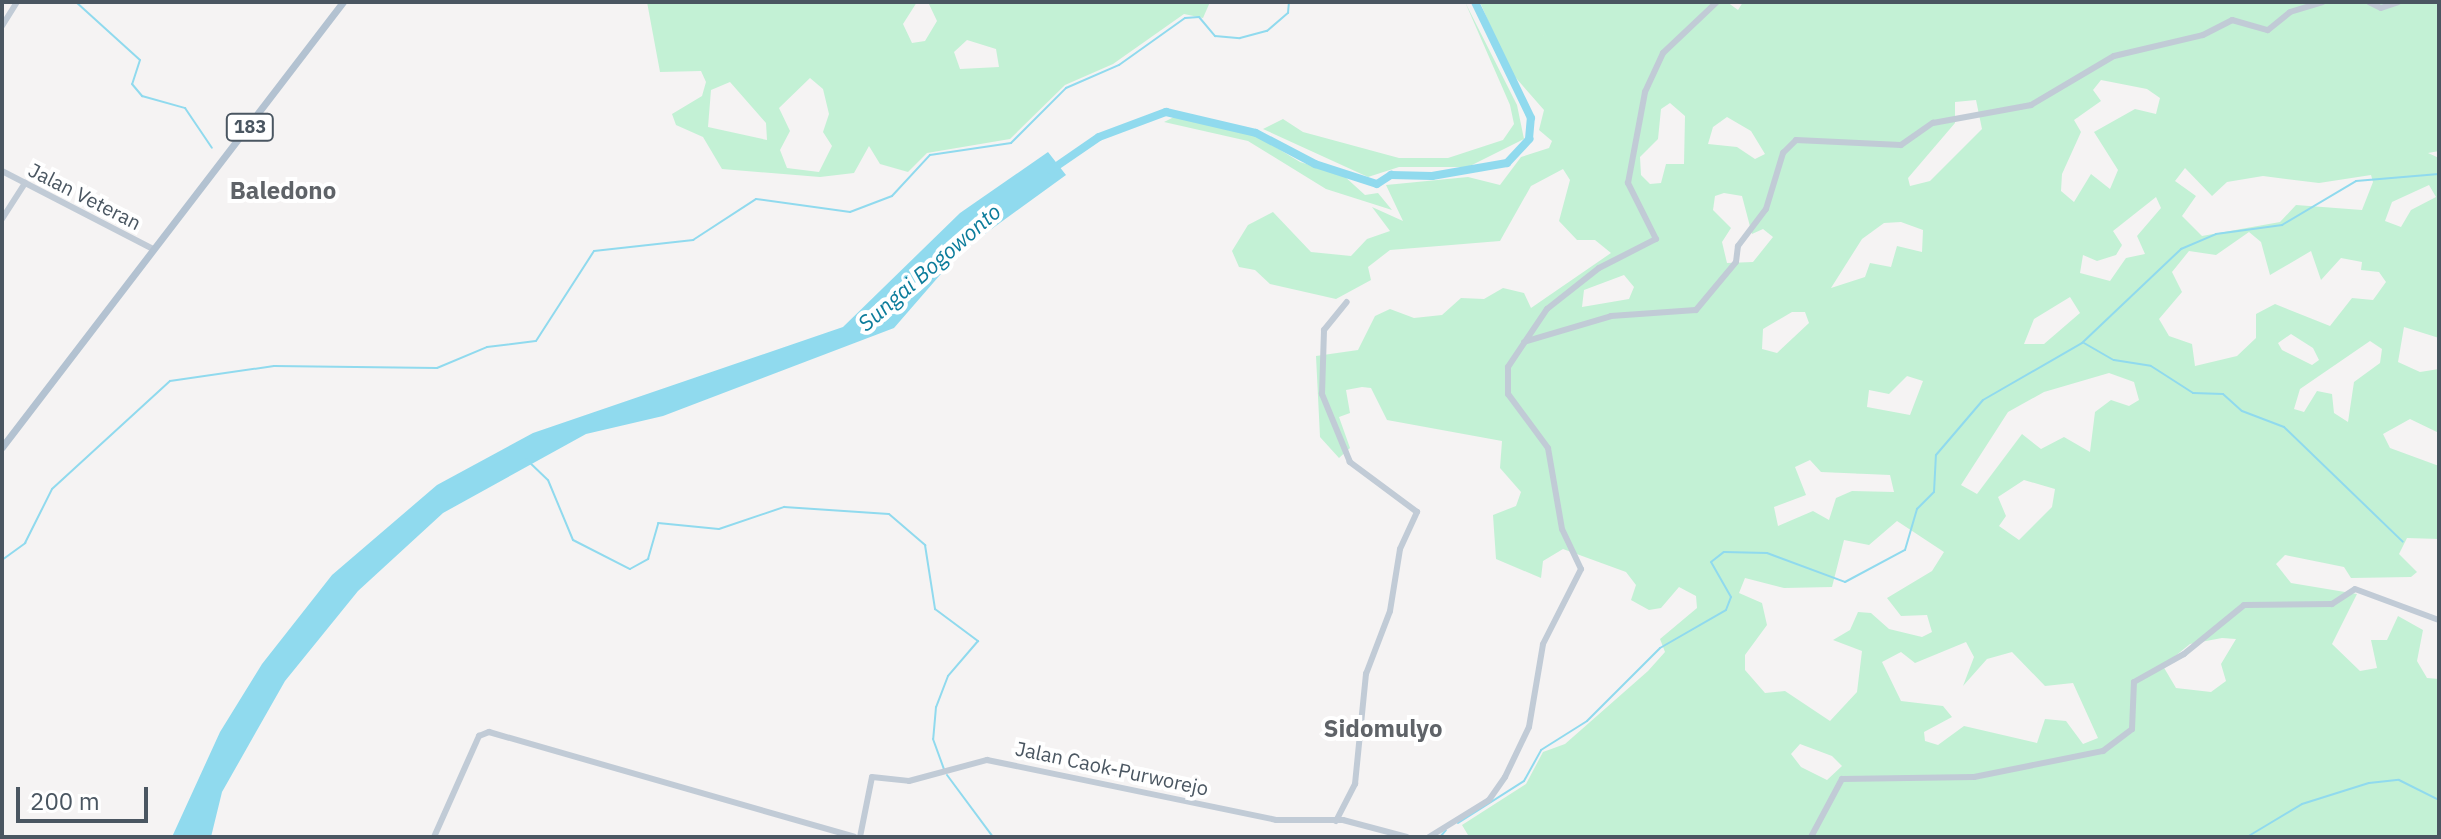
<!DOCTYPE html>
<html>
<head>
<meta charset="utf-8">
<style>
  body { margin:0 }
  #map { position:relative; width:2441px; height:839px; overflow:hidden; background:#f5f3f3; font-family:"IBM Plex Sans",sans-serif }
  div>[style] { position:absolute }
  .green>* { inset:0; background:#c3f1d5 }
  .water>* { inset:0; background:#90daee }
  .stream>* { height:2px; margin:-1px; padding:0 1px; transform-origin:1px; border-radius:1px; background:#90daee }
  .river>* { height:8px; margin:-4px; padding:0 4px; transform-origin:4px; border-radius:4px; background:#90daee }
  .secondary>* { height:6px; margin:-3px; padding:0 3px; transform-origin:3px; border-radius:3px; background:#c1cbd6 }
  .primary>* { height:7px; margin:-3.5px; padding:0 3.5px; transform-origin:3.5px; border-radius:3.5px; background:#b3c2d1 }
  span { translate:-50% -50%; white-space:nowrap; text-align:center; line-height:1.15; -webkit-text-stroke:8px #fff; paint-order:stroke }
  .shield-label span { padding:2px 6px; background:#fff; border:2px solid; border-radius:6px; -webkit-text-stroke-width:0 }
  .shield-label { font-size:18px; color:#4a5661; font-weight:700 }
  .street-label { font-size:20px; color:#4a5661 }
  .water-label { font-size:22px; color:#0c7c9b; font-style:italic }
  .quarter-label { font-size:24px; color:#5f6368; font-weight:700 }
  .frame { position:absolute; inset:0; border:4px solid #4a5661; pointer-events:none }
  .scale { position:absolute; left:16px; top:787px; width:132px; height:36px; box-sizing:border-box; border:4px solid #4a5661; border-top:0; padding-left:10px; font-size:24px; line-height:28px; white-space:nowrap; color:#4a5661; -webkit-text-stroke:6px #fff; paint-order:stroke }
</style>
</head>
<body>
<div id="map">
  <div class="green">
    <div style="clip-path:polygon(evenodd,647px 2px,917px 2px,903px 24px,912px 43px,925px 41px,937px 21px,928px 2px,1210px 2px,1203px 18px,1184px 14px,1113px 64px,1065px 85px,1010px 139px,927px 153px,908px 172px,880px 164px,869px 146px,854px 173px,820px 177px,722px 169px,703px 137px,676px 125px,672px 114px,702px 96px,706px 82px,701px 71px,660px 72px,647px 2px,967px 40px,996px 49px,999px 67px,960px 69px,954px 52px,967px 40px,647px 2px,810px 78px,823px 89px,829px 114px,823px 132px,832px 146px,819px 172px,787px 168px,780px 150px,790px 131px,779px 108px,810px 78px,647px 2px,730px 82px,766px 123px,767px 140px,708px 127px,711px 90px,730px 82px)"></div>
    <div style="clip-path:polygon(1465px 2px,1517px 105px,1524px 139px,1468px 167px,1399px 167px,1368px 177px,1263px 129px,1283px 119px,1303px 132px,1399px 158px,1448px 158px,1503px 140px,1514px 124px,1510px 105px)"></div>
    <div style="clip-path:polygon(evenodd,1480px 2px,1727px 2px,1738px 10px,1743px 2px,2439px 2px,2439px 151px,2428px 153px,2439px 158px,2439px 338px,2404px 327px,2398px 362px,2420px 372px,2439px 369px,2439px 433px,2410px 419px,2383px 434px,2390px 448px,2439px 466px,2439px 539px,2407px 538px,2399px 554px,2417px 572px,2411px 577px,2351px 578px,2344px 567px,2285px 555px,2276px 564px,2291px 583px,2357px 594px,2332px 644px,2360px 671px,2377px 668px,2371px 640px,2387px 640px,2398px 616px,2423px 630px,2417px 661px,2427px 678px,2439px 679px,2439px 837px,1468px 835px,1462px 825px,1526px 784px,1543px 752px,1565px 744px,1648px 671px,1665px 652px,1660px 639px,1697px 608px,1696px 596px,1679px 587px,1661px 608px,1649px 610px,1631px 600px,1636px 585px,1626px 572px,1563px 549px,1543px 561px,1541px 578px,1496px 559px,1493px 515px,1516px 506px,1521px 492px,1500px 468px,1502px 441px,1387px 420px,1371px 388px,1362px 387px,1346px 390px,1350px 413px,1339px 417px,1350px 448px,1339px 458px,1320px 437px,1316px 356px,1358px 350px,1375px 316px,1390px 309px,1414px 318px,1442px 315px,1461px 298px,1484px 299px,1503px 288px,1524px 293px,1531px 308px,1611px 253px,1595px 240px,1577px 240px,1559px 221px,1570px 180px,1563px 169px,1531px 186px,1500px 241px,1390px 250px,1368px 267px,1371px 280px,1336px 299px,1270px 284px,1255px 270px,1239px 267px,1232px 251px,1248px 225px,1273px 212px,1311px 252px,1351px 256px,1367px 239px,1390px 231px,1372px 207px,1403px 221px,1386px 185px,1468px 177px,1500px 185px,1521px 157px,1549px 148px,1552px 141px,1539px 130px,1544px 110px,1509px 70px,1480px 2px,2101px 80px,2147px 89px,2160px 98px,2156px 114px,2135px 109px,2094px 132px,2118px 170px,2110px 189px,2091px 174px,2074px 202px,2061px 191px,2062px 174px,2081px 132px,2074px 120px,2101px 101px,2093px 90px,2101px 80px,1480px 2px,1976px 100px,1982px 129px,1930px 181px,1910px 186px,1908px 178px,1955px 123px,1955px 102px,1976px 100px,1480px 2px,1670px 103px,1685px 116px,1684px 164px,1666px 164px,1661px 183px,1650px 184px,1641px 175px,1640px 157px,1658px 139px,1661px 109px,1670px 103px,1480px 2px,1727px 117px,1751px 131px,1765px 154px,1755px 159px,1737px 147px,1708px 144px,1713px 127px,1727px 117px,1480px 2px,2185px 168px,2212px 196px,2227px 182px,2263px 176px,2319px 183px,2371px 175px,2373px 182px,2362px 210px,2296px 205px,2280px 222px,2202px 236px,2182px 216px,2196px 196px,2175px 181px,2185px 168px,1480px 2px,2429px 185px,2436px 197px,2411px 210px,2401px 227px,2385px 221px,2392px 202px,2429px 185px,1480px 2px,1724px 193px,1742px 196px,1752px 234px,1763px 229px,1773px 237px,1753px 262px,1727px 263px,1722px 242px,1731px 228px,1713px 210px,1715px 196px,1724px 193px,1480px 2px,2156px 197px,2161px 208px,2137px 236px,2145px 254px,2126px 258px,2110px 281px,2080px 273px,2083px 255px,2097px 261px,2116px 255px,2122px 245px,2113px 231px,2156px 197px,1480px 2px,1901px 222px,1923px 230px,1922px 252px,1897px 246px,1891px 267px,1870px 263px,1865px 277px,1831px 288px,1862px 239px,1884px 223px,1901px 222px,1480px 2px,2249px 232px,2261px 242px,2270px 275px,2311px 251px,2321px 280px,2341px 258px,2362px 262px,2361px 270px,2379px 272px,2386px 282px,2373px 300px,2352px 298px,2330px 326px,2275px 304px,2256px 314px,2256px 338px,2237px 356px,2195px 366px,2192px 344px,2169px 336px,2159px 319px,2182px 292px,2172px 272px,2189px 251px,2216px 255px,2249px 232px,1480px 2px,1624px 275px,1634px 287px,1629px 299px,1582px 307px,1584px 290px,1624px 275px,1480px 2px,2070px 297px,2080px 313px,2044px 344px,2024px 344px,2034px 319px,2070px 297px,1480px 2px,1792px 312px,1805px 312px,1809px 323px,1777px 353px,1762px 349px,1763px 329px,1792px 312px,1480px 2px,2291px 334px,2313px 348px,2319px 360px,2312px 365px,2282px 350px,2278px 343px,2291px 334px,1480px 2px,2370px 341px,2382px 349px,2380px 363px,2354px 382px,2348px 422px,2334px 413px,2332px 394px,2317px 391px,2304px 412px,2294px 409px,2300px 389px,2370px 341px,1480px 2px,2109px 373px,2134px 382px,2139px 400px,2129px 406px,2111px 400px,2095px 412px,2090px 452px,2064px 437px,2041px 449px,2022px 434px,1977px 494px,1961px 485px,2008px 412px,2044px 392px,2109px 373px,1480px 2px,1907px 376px,1923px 381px,1910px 415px,1867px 407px,1869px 390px,1889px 394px,1907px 376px,1480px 2px,1810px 460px,1821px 472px,1890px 475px,1894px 492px,1852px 491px,1836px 498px,1829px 520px,1813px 511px,1778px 526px,1774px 507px,1806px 495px,1795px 467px,1810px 460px,1480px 2px,2024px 480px,2055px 489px,2052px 507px,2019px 540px,1999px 526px,2006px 516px,1998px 497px,2024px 480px,1480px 2px,1897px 521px,1944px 552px,1932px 571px,1887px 598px,1901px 616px,1927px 615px,1932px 632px,1922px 637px,1889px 629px,1871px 613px,1858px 612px,1850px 630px,1833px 640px,1862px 651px,1857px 692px,1830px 721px,1785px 691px,1765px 693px,1745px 670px,1745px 655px,1767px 625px,1762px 603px,1739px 593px,1745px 578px,1784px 588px,1832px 587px,1844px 540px,1869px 545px,1897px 521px,1480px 2px,2222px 638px,2236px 639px,2221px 664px,2226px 681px,2211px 692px,2176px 688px,2163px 666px,2190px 644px,2222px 638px,1480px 2px,1966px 642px,1974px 657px,1963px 686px,1987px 659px,2012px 652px,2045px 686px,2073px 683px,2098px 738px,2083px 744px,2066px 721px,2045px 719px,2037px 743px,1964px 726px,1938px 745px,1925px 741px,1924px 732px,1952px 717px,1943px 706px,1901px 701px,1882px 662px,1901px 652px,1915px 663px,1966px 642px,1480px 2px,1800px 744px,1832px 756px,1842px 766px,1827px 780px,1801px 767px,1791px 754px,1800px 744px)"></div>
    <div style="clip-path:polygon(1178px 115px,1254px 134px,1300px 162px,1343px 175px,1365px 195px,1378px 193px,1392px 210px,1326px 189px,1248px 141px,1164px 122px)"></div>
  </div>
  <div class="water">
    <div style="clip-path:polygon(1048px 152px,1066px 175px,960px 252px,894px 328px,663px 416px,586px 434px,443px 513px,358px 591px,285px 681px,222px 792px,211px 837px,172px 837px,220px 732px,262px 664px,332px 575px,437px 485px,533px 433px,843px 327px,960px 213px)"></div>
  </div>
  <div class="stream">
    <div style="left:76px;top:2px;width:86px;rotate:42.2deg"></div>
    <div style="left:140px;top:60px;width:25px;rotate:108deg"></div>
    <div style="left:132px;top:84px;width:16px;rotate:50deg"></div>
    <div style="left:142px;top:96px;width:45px;rotate:15.6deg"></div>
    <div style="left:185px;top:108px;width:48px;rotate:56deg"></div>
    <div style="left:2084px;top:343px;width:34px;rotate:30deg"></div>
    <div style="left:2114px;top:360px;width:37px;rotate:9deg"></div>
    <div style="left:2151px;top:366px;width:50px;rotate:32.7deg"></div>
    <div style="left:2193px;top:393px;width:30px;rotate:2deg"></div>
    <div style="left:2223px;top:394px;width:25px;rotate:42deg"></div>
    <div style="left:2242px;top:411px;width:45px;rotate:20.9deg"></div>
    <div style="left:2284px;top:427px;width:165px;rotate:44deg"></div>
    <div style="left:526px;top:459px;width:30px;rotate:44deg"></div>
    <div style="left:548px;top:480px;width:65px;rotate:67.4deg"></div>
    <div style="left:573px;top:540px;width:64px;rotate:27deg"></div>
    <div style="left:630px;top:569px;width:21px;rotate:-29deg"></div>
    <div style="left:648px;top:559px;width:37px;rotate:-74deg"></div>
    <div style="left:658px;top:523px;width:61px;rotate:5.6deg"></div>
    <div style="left:719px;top:529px;width:69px;rotate:-18.7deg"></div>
    <div style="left:784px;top:507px;width:105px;rotate:3.8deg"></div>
    <div style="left:889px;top:514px;width:48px;rotate:40.7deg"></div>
    <div style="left:925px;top:545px;width:65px;rotate:81.1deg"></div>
    <div style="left:935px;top:609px;width:54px;rotate:36.7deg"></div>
    <div style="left:978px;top:641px;width:46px;rotate:130.6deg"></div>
    <div style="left:948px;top:676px;width:33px;rotate:111deg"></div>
    <div style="left:936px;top:707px;width:32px;rotate:95deg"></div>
    <div style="left:933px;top:739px;width:32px;rotate:70deg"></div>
    <div style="left:2px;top:560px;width:29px;rotate:-36deg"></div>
    <div style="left:25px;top:543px;width:60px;rotate:-63.4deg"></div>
    <div style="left:52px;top:489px;width:160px;rotate:-42.5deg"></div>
    <div style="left:170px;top:381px;width:105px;rotate:-8.2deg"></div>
    <div style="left:274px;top:366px;width:163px;rotate:0.7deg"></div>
    <div style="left:437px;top:368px;width:54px;rotate:-22.8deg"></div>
    <div style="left:487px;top:347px;width:49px;rotate:-7deg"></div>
    <div style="left:536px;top:341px;width:107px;rotate:-57.2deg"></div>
    <div style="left:594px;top:251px;width:100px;rotate:-6.3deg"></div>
    <div style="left:693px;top:240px;width:75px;rotate:-33.1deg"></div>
    <div style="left:756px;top:199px;width:95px;rotate:7.9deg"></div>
    <div style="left:850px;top:212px;width:45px;rotate:-20.9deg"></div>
    <div style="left:892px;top:196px;width:56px;rotate:-47.2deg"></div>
    <div style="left:930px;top:155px;width:82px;rotate:-8.4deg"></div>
    <div style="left:1011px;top:143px;width:78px;rotate:-45deg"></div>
    <div style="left:1066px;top:88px;width:58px;rotate:-23.5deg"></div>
    <div style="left:1119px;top:65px;width:81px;rotate:-35.5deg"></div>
    <div style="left:1185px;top:18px;width:14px;rotate:-4deg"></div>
    <div style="left:1199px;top:17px;width:25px;rotate:50deg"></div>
    <div style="left:1215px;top:36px;width:25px;rotate:5deg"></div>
    <div style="left:1240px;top:38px;width:28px;rotate:-15deg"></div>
    <div style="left:1267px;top:31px;width:28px;rotate:-41deg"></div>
    <div style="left:1288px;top:13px;width:11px;rotate:-85deg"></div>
    <div style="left:947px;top:775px;width:77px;rotate:53.4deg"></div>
    <div style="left:1458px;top:823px;width:78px;rotate:-32.5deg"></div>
    <div style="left:1524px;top:781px;width:35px;rotate:-61deg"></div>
    <div style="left:1541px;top:750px;width:54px;rotate:-32.2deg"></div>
    <div style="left:1587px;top:721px;width:103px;rotate:-45deg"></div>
    <div style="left:1660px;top:648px;width:76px;rotate:-29.9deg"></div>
    <div style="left:1726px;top:610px;width:14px;rotate:-69deg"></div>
    <div style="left:1731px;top:597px;width:40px;rotate:-119.7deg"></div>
    <div style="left:1711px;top:562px;width:16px;rotate:-38deg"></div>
    <div style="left:1724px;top:552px;width:43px;rotate:1.3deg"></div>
    <div style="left:1767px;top:553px;width:83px;rotate:20.4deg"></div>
    <div style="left:1845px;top:582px;width:68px;rotate:-28.1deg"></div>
    <div style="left:1905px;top:550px;width:43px;rotate:-73.7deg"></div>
    <div style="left:1917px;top:509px;width:24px;rotate:-45deg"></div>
    <div style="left:1934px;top:492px;width:37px;rotate:-87deg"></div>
    <div style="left:1936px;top:455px;width:72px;rotate:-49.5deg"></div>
    <div style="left:1983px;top:400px;width:114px;rotate:-29.9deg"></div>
    <div style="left:2082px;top:343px;width:137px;rotate:-43.5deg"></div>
    <div style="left:2181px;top:249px;width:38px;rotate:-23deg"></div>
    <div style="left:2216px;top:234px;width:67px;rotate:-7.8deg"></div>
    <div style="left:2282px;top:225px;width:86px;rotate:-30.7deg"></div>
    <div style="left:2356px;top:181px;width:83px;rotate:-4.8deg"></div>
    <div style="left:1440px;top:837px;width:9px;rotate:-49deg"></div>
    <div style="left:2247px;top:837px;width:64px;rotate:-31deg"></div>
    <div style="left:2302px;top:804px;width:70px;rotate:-17.4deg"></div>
    <div style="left:2369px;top:783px;width:30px;rotate:-6deg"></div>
    <div style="left:2399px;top:780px;width:45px;rotate:26.6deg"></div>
  </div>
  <div class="river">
    <div style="left:1051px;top:170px;width:58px;rotate:-34.5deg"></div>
    <div style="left:1099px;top:137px;width:72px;rotate:-20.5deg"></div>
    <div style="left:1166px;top:112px;width:92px;rotate:13.1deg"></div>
    <div style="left:1256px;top:133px;width:67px;rotate:27.7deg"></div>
    <div style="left:1315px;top:164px;width:65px;rotate:17.9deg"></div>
    <div style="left:1377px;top:184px;width:17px;rotate:-33deg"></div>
    <div style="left:1391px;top:175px;width:41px;rotate:1.4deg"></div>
    <div style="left:1432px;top:176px;width:76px;rotate:-9.8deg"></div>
    <div style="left:1507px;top:163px;width:33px;rotate:-47deg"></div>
    <div style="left:1529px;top:139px;width:21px;rotate:-85deg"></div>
    <div style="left:1531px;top:118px;width:129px;rotate:-115.8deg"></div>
  </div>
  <div class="secondary">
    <div style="left:2369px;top:2px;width:13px;rotate:27deg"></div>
    <div style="left:2381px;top:8px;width:18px;rotate:-19deg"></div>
    <div style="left:2px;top:26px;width:28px;rotate:-58deg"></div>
    <div style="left:2px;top:171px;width:170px;rotate:27.3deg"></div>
    <div style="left:2px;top:219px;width:43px;rotate:-57.4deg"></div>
    <div style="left:1524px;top:342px;width:91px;rotate:-16.6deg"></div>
    <div style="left:1611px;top:316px;width:85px;rotate:-4deg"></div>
    <div style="left:1696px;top:310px;width:62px;rotate:-50.2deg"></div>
    <div style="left:1736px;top:262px;width:16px;rotate:-83deg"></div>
    <div style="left:1738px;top:246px;width:46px;rotate:-52.9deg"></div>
    <div style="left:1766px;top:209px;width:59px;rotate:-73.1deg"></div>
    <div style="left:1783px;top:153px;width:18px;rotate:-45deg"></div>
    <div style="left:1796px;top:140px;width:105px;rotate:2.7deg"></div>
    <div style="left:1901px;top:145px;width:39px;rotate:-35deg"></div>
    <div style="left:1933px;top:123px;width:100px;rotate:-10.4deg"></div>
    <div style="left:2031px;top:105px;width:96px;rotate:-30.6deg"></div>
    <div style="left:2114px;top:56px;width:91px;rotate:-13.3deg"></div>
    <div style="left:2203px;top:35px;width:33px;rotate:-27deg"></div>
    <div style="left:2232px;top:20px;width:37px;rotate:16deg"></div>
    <div style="left:2268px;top:30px;width:28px;rotate:-39deg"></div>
    <div style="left:2290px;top:12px;width:34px;rotate:-17deg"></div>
    <div style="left:1336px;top:821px;width:42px;rotate:-62.8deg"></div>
    <div style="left:1355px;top:784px;width:111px;rotate:-84.3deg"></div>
    <div style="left:1366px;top:674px;width:67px;rotate:-69.1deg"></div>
    <div style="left:1390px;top:611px;width:63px;rotate:-80.8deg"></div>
    <div style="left:1400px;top:549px;width:41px;rotate:-65.3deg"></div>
    <div style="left:1417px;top:512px;width:84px;rotate:-143.3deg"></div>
    <div style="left:1350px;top:462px;width:74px;rotate:-112.4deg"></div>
    <div style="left:1322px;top:394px;width:64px;rotate:-88.2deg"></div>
    <div style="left:1324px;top:330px;width:36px;rotate:-51deg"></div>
    <div style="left:434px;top:837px;width:111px;rotate:-66deg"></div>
    <div style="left:479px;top:736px;width:11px;rotate:-22deg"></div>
    <div style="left:489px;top:732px;width:380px;rotate:16deg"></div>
    <div style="left:860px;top:837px;width:61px;rotate:-78.7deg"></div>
    <div style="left:872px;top:777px;width:37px;rotate:6deg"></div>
    <div style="left:909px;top:781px;width:81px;rotate:-15.1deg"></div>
    <div style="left:987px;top:760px;width:295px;rotate:11.7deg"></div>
    <div style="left:1276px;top:820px;width:67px"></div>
    <div style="left:1343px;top:820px;width:66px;rotate:14.9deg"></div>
    <div style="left:1429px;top:837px;width:70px;rotate:-31.7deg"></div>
    <div style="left:1489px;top:800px;width:28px;rotate:-55deg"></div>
    <div style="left:1505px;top:777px;width:55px;rotate:-64.4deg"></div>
    <div style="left:1529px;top:727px;width:84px;rotate:-80.4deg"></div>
    <div style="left:1543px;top:644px;width:84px;rotate:-63.1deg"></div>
    <div style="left:1581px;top:569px;width:44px;rotate:-115.4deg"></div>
    <div style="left:1562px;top:529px;width:82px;rotate:-99.8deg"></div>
    <div style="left:1548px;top:448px;width:67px;rotate:-126.5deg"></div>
    <div style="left:1508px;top:394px;width:27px;rotate:-90deg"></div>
    <div style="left:1508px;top:367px;width:70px;rotate:-56.1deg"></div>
    <div style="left:1547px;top:309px;width:66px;rotate:-38.3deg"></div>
    <div style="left:1599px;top:268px;width:64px;rotate:-27deg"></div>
    <div style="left:1656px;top:239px;width:63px;rotate:-116.6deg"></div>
    <div style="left:1628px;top:183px;width:93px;rotate:-79.4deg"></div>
    <div style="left:1645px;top:92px;width:43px;rotate:-65.2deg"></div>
    <div style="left:1663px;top:53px;width:74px;rotate:-43.4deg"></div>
    <div style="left:1811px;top:837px;width:66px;rotate:-61.9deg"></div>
    <div style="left:1842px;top:779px;width:132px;rotate:-0.9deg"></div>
    <div style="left:1974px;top:777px;width:132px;rotate:-11.4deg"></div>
    <div style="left:2103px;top:751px;width:36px;rotate:-37deg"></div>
    <div style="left:2132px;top:729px;width:47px;rotate:-87.6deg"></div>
    <div style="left:2134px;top:682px;width:57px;rotate:-29.2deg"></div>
    <div style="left:2184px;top:654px;width:77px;rotate:-39.2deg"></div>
    <div style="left:2244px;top:605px;width:88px;rotate:-0.7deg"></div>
    <div style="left:2332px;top:604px;width:27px;rotate:-33deg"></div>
    <div style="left:2355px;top:589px;width:90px;rotate:20.3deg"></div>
  </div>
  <div class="primary">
    <div style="left:2px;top:447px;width:561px;rotate:-52.54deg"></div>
  </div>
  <div class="shield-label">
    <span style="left:250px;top:127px">183</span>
  </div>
  <div class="street-label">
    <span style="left:85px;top:196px;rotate:27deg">Jalan Veteran</span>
    <span style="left:1112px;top:768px;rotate:12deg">Jalan Caok-Purworejo</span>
  </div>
  <div class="water-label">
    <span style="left:929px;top:267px;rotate:-41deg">Sungai Bogowonto</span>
  </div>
  <div class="quarter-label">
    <span style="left:283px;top:191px">Baledono</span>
    <span style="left:1383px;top:729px">Sidomulyo</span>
  </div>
  <div class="frame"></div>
  <div class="scale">200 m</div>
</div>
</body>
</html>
